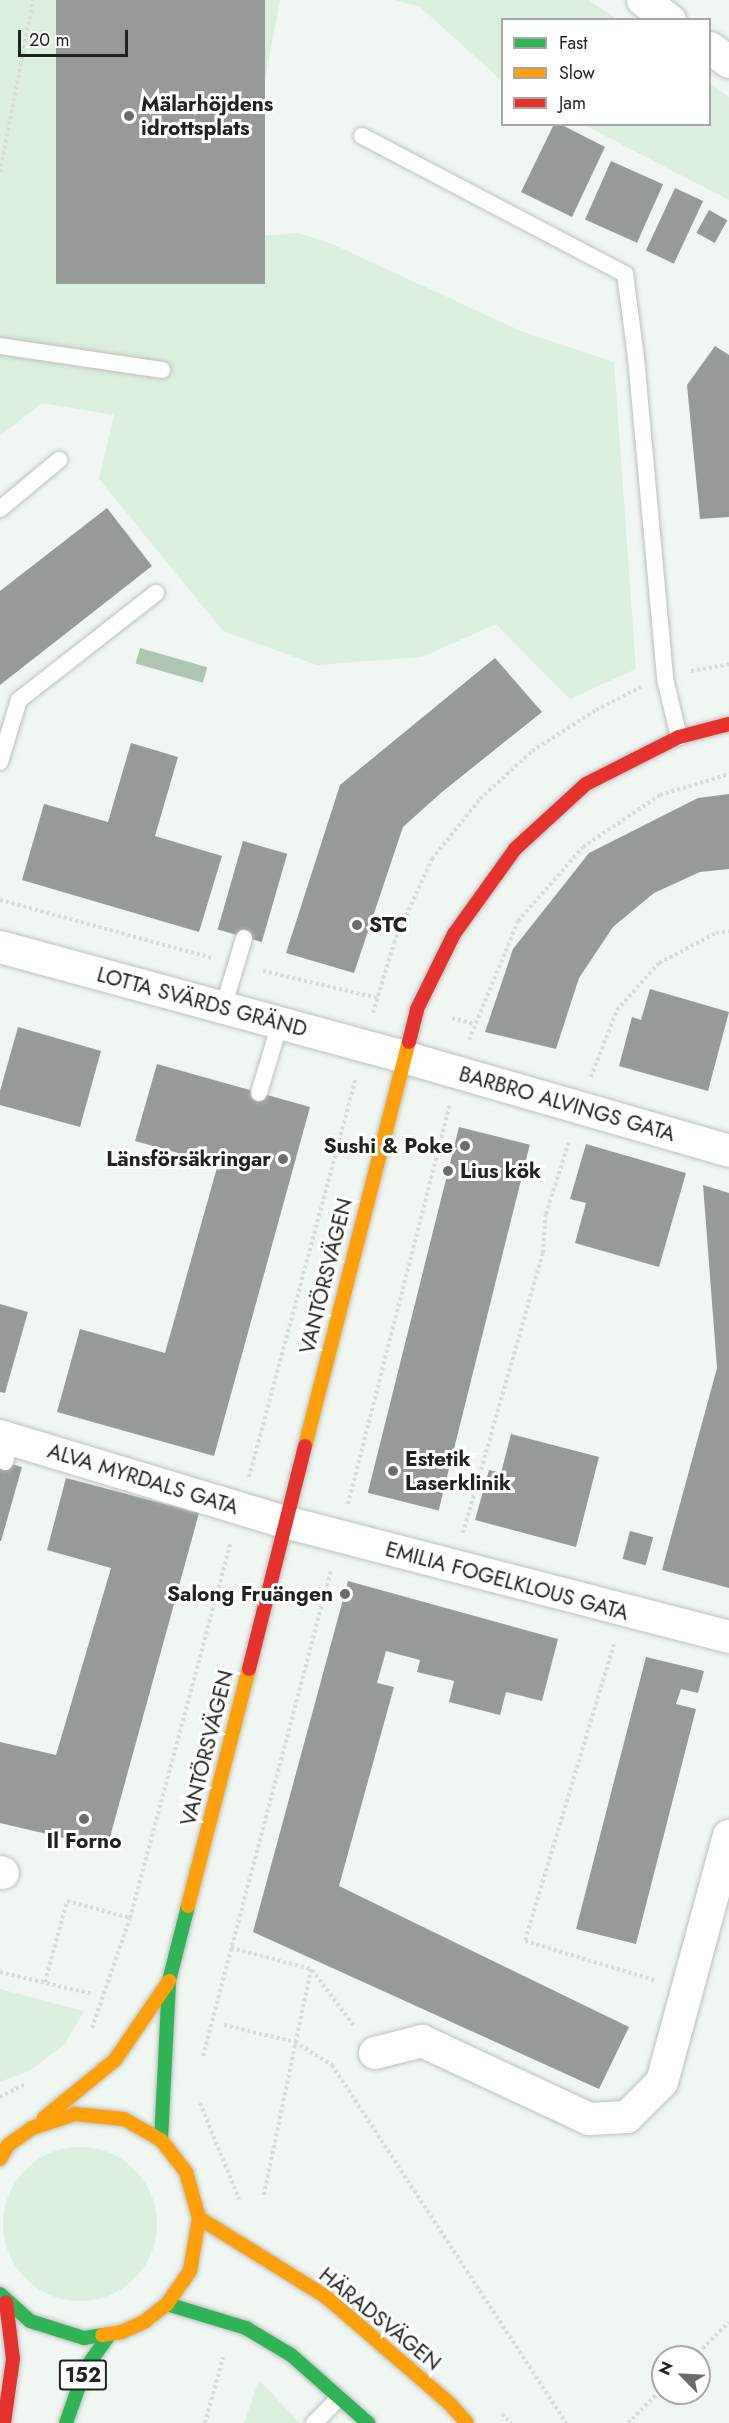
<!DOCTYPE html>
<html>
<head>
<meta charset="utf-8">
<style>
  body { margin:0 }
  #map { position:relative; width:729px; height:2423px; overflow:hidden; background:#f0f6f1; font-family:Jost,sans-serif }
  div>[style] { position:absolute }
  .green>* { inset:0; background:#dbefde }
  .round { border-radius:50% }
  .water>* { inset:0; background:#adc5b1; transform-origin:0 0 }
  .building>* { inset:0; background:#969b97; transform-origin:0 0 }
  .path>* { height:4px; margin-top:-2px; transform-origin:0; background:repeating-linear-gradient(90deg,#d8dbd9 0 3px,transparent 0 6px) }
  .roads { filter:drop-shadow(0 0 2px #bdc1bd) drop-shadow(0 0 2px #bdc1bd) }
  .lane>* { height:16px; margin:-8px; padding:0 8px; transform-origin:8px; border-radius:8px; background:#fdfefd }
  .street>* { height:32px; margin:-16px; padding:0 16px; transform-origin:16px; border-radius:16px; background:#fdfefd }
  .fast>* { height:14px; margin:-7px; padding:0 7px; transform-origin:7px; border-radius:7px; background:#30b455 }
  .slow>* { height:14px; margin:-7px; padding:0 7px; transform-origin:7px; border-radius:7px; background:#ff9f0a }
  .jam>* { height:14px; margin:-7px; padding:0 7px; transform-origin:7px; border-radius:7px; background:#e5322d }
  .dots>* { width:16px; height:16px; translate:-50% -50%; box-sizing:border-box; border:3px solid #fff; border-radius:50% }
  span { translate:-50% -50%; white-space:nowrap; text-align:center; line-height:1.15; -webkit-text-stroke:6px #fff; paint-order:stroke }
  .shield-label span { padding:2px 4px; background:#fff; border:2px solid; border-radius:4px; -webkit-text-stroke-width:0 }
  .shield-label { font-size:20px; color:#202420; font-weight:700 }
  .poi-label { font-size:21px; color:#202420; font-weight:700 }
  .left { translate:0 -50%; text-align:left }
  .right { translate:-100% -50%; text-align:right }
  .street-label { font-size:21px; color:#202420 }
  .legend { position:absolute; left:501px; top:18px; width:210px; height:108px; box-sizing:border-box; background:#fff; border:2px solid #a6a7a6; margin:0; padding:8px 10px; list-style:none; font-size:18px; color:#202420 }
  .legend li { display:flex; align-items:center; gap:12px; height:30px }
  .legend b { width:30px; border:2px solid #a6a7a6 }
  .north { position:absolute; left:651px; top:2345px; width:60px; height:60px; box-sizing:border-box; background:#fff; border:2px solid #a6a7a6; border-radius:50%; rotate:294deg; font-size:16px; font-weight:700; line-height:24px; text-align:center; color:#202420 }
  .north::after { content:''; display:block; margin:auto; width:21px; height:27px; background:#696e69; clip-path:polygon(50% 0,100% 100%,50% 72%,0 100%) }
  .scale { position:absolute; left:18px; top:30px; width:110px; height:27px; box-sizing:border-box; border:3px solid #202420; border-top:0; padding-left:8px; font-size:18px; line-height:21px; white-space:nowrap; color:#202420; -webkit-text-stroke:4px #fff; paint-order:stroke }
</style>
</head>
<body>
<div id="map">
  <div class="green">
    <div style="clip-path:polygon(0 0,280px 0,235px 238px,298px 233px,330px 243px,523px 332px,614px 362px,636px 669px,570px 699px,496px 624px,422px 657px,317px 665px,223px 631px,99px 479px,114px 415px,42px 403px,0 436px)"></div>
    <div style="clip-path:polygon(394px 0,589px 0,617px 19px,502px 20px,502px 81px,419px 6px)"></div>
    <div style="clip-path:polygon(710px 83px,729px 97px,729px 200px,584px 125px,710px 124px)"></div>
    <div style="clip-path:polygon(0 1989px,84px 2011px,65px 2044px,29px 2071px,0 2082px)"></div>
    <div class="round" style="left:3px;top:2147px;width:154px;height:154px"></div>
    <div style="clip-path:polygon(259px 2380px,300px 2423px,244px 2423px)"></div>
  </div>
  <div class="water">
    <div style="left:140px;top:648px;width:70px;height:16px;rotate:16deg"></div>
  </div>
  <div class="building">
    <div style="left:56px;top:0;width:209px;height:284px"></div>
    <div style="clip-path:polygon(554px 124px,560px 124px,605px 147px,572px 217px,521px 192px)"></div>
    <div style="left:611px;top:161px;width:57px;height:64px;rotate:24deg"></div>
    <div style="left:675px;top:188px;width:31px;height:69px;rotate:25deg"></div>
    <div style="left:709px;top:210px;width:21px;height:26px;rotate:29deg"></div>
    <div style="clip-path:polygon(715px 346px,729px 355px,729px 517px,700px 519px,687px 385px)"></div>
    <div style="clip-path:polygon(107px 508px,152px 566px,0 685px,0 591px)"></div>
    <div style="clip-path:polygon(495px 658px,542px 712px,442px 792px,403px 827px,354px 973px,286px 953px,340px 785px)"></div>
    <div style="clip-path:polygon(131px 743px,178px 757px,155px 836px,222px 856px,199px 932px,22px 880px,44px 804px,108px 822px)"></div>
    <div style="clip-path:polygon(729px 794px,729px 869px,700px 872px,654px 893px,613px 927px,579px 978px,556px 1049px,485px 1032px,513px 949px,589px 853px,698px 798px)"></div>
    <div style="left:243px;top:841px;width:46px;height:92px;rotate:16deg"></div>
    <div style="clip-path:polygon(650px 989px,729px 1012px,708px 1091px,619px 1066px,632px 1017px,641px 1020px)"></div>
    <div style="clip-path:polygon(18px 1027px,101px 1051px,80px 1127px,0 1105px,0 1091px)"></div>
    <div style="clip-path:polygon(157px 1064px,310px 1107px,214px 1456px,57px 1412px,80px 1329px,165px 1353px,218px 1164px,135px 1141px)"></div>
    <div style="left:459px;top:1127px;width:73px;height:377px;rotate:14deg"></div>
    <div style="clip-path:polygon(586px 1144px,686px 1173px,659px 1267px,575px 1243px,586px 1203px,570px 1199px)"></div>
    <div style="clip-path:polygon(703px 1185px,729px 1193px,729px 1588px,662px 1570px,717px 1368px)"></div>
    <div style="clip-path:polygon(0 1304px,28px 1312px,5px 1393px,0 1392px)"></div>
    <div style="clip-path:polygon(511px 1434px,599px 1457px,576px 1547px,475px 1520px,489px 1470px,501px 1473px)"></div>
    <div style="clip-path:polygon(0 1461px,22px 1467px,1px 1541px,0 1541px)"></div>
    <div style="clip-path:polygon(66px 1478px,199px 1513px,107px 1848px,0 1823px,0 1742px,56px 1755px,111px 1568px,47px 1550px)"></div>
    <div style="left:630px;top:1531px;width:24px;height:29px;rotate:15deg"></div>
    <div style="clip-path:polygon(348px 1581px,558px 1639px,542px 1701px,506px 1692px,500px 1715px,449px 1702px,454px 1681px,417px 1672px,420px 1660px,386px 1651px,377px 1683px,394px 1687px,339px 1886px,629px 2027px,599px 2089px,253px 1932px)"></div>
    <div style="clip-path:polygon(646px 1657px,704px 1671px,698px 1693px,681px 1689px,676px 1704px,696px 1709px,636px 1944px,576px 1929px)"></div>
  </div>
  <div class="path">
    <div style="left:0;top:172px;width:175px;rotate:-79.1deg"></div>
    <div style="left:691px;top:671px;width:39px;rotate:-10deg"></div>
    <div style="left:0;top:900px;width:220px;rotate:15.3deg"></div>
    <div style="left:263px;top:971px;width:118px;rotate:13.2deg"></div>
    <div style="left:373px;top:1013px;width:73px;rotate:-73.3deg"></div>
    <div style="left:394px;top:943px;width:92px;rotate:-65.7deg"></div>
    <div style="left:432px;top:859px;width:77px;rotate:-51.3deg"></div>
    <div style="left:480px;top:799px;width:71px;rotate:-42.7deg"></div>
    <div style="left:532px;top:751px;width:76px;rotate:-32.6deg"></div>
    <div style="left:596px;top:710px;width:51px;rotate:-27.1deg"></div>
    <div style="left:452px;top:1018px;width:23px;rotate:15deg"></div>
    <div style="left:469px;top:1040px;width:129px;rotate:-67.6deg"></div>
    <div style="left:518px;top:921px;width:98px;rotate:-48.7deg"></div>
    <div style="left:583px;top:847px;width:93px;rotate:-34deg"></div>
    <div style="left:660px;top:795px;width:72px;rotate:-16.9deg"></div>
    <div style="left:591px;top:1077px;width:72px;rotate:-68.8deg"></div>
    <div style="left:617px;top:1010px;width:63px;rotate:-48.2deg"></div>
    <div style="left:659px;top:963px;width:64px;rotate:-27.8deg"></div>
    <div style="left:716px;top:933px;width:13px;rotate:-9deg"></div>
    <div style="left:249px;top:1477px;width:413px;rotate:-75deg"></div>
    <div style="left:348px;top:1504px;width:412px;rotate:-75.7deg"></div>
    <div style="left:463px;top:1533px;width:291px;rotate:-74.1deg"></div>
    <div style="left:543px;top:1253px;width:39px;rotate:-86deg"></div>
    <div style="left:546px;top:1214px;width:77px;rotate:-72.5deg"></div>
    <div style="left:614px;top:1644px;width:310px;rotate:106.7deg"></div>
    <div style="left:525px;top:1941px;width:135px;rotate:16.8deg"></div>
    <div style="left:231px;top:1948px;width:83px;rotate:14.7deg"></div>
    <div style="left:311px;top:1969px;width:234px;rotate:101.8deg"></div>
    <div style="left:312px;top:1970px;width:70px;rotate:53.1deg"></div>
    <div style="left:0;top:1972px;width:95px;rotate:13.4deg"></div>
    <div style="left:45px;top:1982px;width:84px;rotate:-74.8deg"></div>
    <div style="left:67px;top:1901px;width:65px;rotate:15.1deg"></div>
    <div style="left:224px;top:2025px;width:73px;rotate:13.5deg"></div>
    <div style="left:295px;top:2042px;width:44px;rotate:31.9deg"></div>
    <div style="left:332px;top:2065px;width:428px;rotate:56.8deg"></div>
    <div style="left:92px;top:2028px;width:116px;rotate:-70.9deg"></div>
    <div style="left:130px;top:1918px;width:389px;rotate:-75deg"></div>
    <div style="left:203px;top:2056px;width:503px;rotate:-75.24deg"></div>
    <div style="left:0;top:2097px;width:29px;rotate:-27deg"></div>
    <div style="left:200px;top:2103px;width:104px;rotate:67.9deg"></div>
    <div style="left:694px;top:2357px;width:49px;rotate:-45deg"></div>
    <div style="left:502px;top:2414px;width:13px;rotate:45deg"></div>
    <div style="left:205px;top:2423px;width:68px;rotate:-74.7deg"></div>
    <div style="left:628px;top:2423px;width:49px;rotate:-45deg"></div>
  </div>
  <div class="roads">
    <div class="lane">
      <div style="left:362px;top:136px;width:297px;rotate:27.7deg"></div>
      <div style="left:625px;top:274px;width:85px;rotate:82.5deg"></div>
      <div style="left:636px;top:358px;width:322px;rotate:84.8deg"></div>
      <div style="left:665px;top:679px;width:60px;rotate:76.4deg"></div>
      <div style="left:0;top:346px;width:164px;rotate:8.4deg"></div>
      <div style="left:0;top:509px;width:77px;rotate:-39.7deg"></div>
      <div style="left:0;top:762px;width:65px;rotate:-73deg"></div>
      <div style="left:19px;top:700px;width:174px;rotate:-38deg"></div>
      <div style="left:223px;top:1008px;width:73px;rotate:-73.3deg"></div>
      <div style="left:259px;top:1093px;width:73px;rotate:-73.3deg"></div>
      <div style="left:5px;top:1462px;width:24px;rotate:-75deg"></div>
      <div style="left:314px;top:2423px;width:35px;rotate:-45deg"></div>
    </div>
    <div class="street">
      <div style="left:643px;top:0;width:34px;rotate:37deg"></div>
      <div style="left:710px;top:48px;width:24px;rotate:36deg"></div>
      <div style="left:0;top:947px;width:419px;rotate:15.2deg"></div>
      <div style="left:404px;top:1057px;width:338px;rotate:16.1deg"></div>
      <div style="left:0;top:1436px;width:298px;rotate:16.8deg"></div>
      <div style="left:285px;top:1522px;width:459px;rotate:14.5deg"></div>
      <div style="left:0;top:1872px;width:3px;rotate:18deg"></div>
      <div style="left:375px;top:2053px;width:49px;rotate:-14.3deg"></div>
      <div style="left:422px;top:2041px;width:184px;rotate:25deg"></div>
      <div style="left:589px;top:2119px;width:38px;rotate:-3deg"></div>
      <div style="left:627px;top:2117px;width:49px;rotate:-45deg"></div>
      <div style="left:662px;top:2082px;width:255px;rotate:-74.8deg"></div>
    </div>
    <div class="fast">
      <div style="left:161px;top:2140px;width:159px;rotate:-87.1deg"></div>
      <div style="left:169px;top:1981px;width:77px;rotate:-75.8deg"></div>
      <div style="left:0;top:2294px;width:40px;rotate:42deg"></div>
      <div style="left:30px;top:2321px;width:57px;rotate:17.5deg"></div>
      <div style="left:84px;top:2338px;width:18px;rotate:-9deg"></div>
      <div style="left:167px;top:2304px;width:83px;rotate:16.9deg"></div>
      <div style="left:246px;top:2328px;width:52px;rotate:31deg"></div>
      <div style="left:291px;top:2355px;width:103px;rotate:41.4deg"></div>
      <div style="left:66px;top:2423px;width:57px;rotate:-70.6deg"></div>
      <div style="left:85px;top:2369px;width:43px;rotate:-54.5deg"></div>
    </div>
    <div class="slow">
      <div style="left:305px;top:1446px;width:417px;rotate:-75.6deg"></div>
      <div style="left:188px;top:1906px;width:245px;rotate:-75.6deg"></div>
      <div style="left:44px;top:2118px;width:92px;rotate:-39.2deg"></div>
      <div style="left:115px;top:2060px;width:96px;rotate:-55.6deg"></div>
      <div style="left:0;top:2159px;width:16px;rotate:-60deg"></div>
      <div style="left:8px;top:2145px;width:29px;rotate:-35deg"></div>
      <div style="left:32px;top:2128px;width:45px;rotate:-18deg"></div>
      <div style="left:75px;top:2114px;width:49px;rotate:5.8deg"></div>
      <div style="left:124px;top:2119px;width:43px;rotate:29.6deg"></div>
      <div style="left:161px;top:2140px;width:41px;rotate:52deg"></div>
      <div style="left:186px;top:2172px;width:48px;rotate:74.2deg"></div>
      <div style="left:199px;top:2218px;width:54px;rotate:99.6deg"></div>
      <div style="left:190px;top:2271px;width:40px;rotate:124.9deg"></div>
      <div style="left:167px;top:2304px;width:29px;rotate:142deg"></div>
      <div style="left:144px;top:2322px;width:24px;rotate:156deg"></div>
      <div style="left:122px;top:2332px;width:20px;rotate:171deg"></div>
      <div style="left:199px;top:2218px;width:148px;rotate:31.8deg"></div>
      <div style="left:325px;top:2296px;width:165px;rotate:40.8deg"></div>
      <div style="left:450px;top:2404px;width:25px;rotate:48deg"></div>
    </div>
    <div class="jam">
      <div style="left:409px;top:1042px;width:34px;rotate:-76deg"></div>
      <div style="left:417px;top:1009px;width:84px;rotate:-63.7deg"></div>
      <div style="left:454px;top:934px;width:105px;rotate:-54.3deg"></div>
      <div style="left:515px;top:849px;width:96px;rotate:-42.5deg"></div>
      <div style="left:586px;top:784px;width:104px;rotate:-26.8deg"></div>
      <div style="left:679px;top:737px;width:52px;rotate:-14.6deg"></div>
      <div style="left:249px;top:1669px;width:230px;rotate:-75.9deg"></div>
      <div style="left:4px;top:2423px;width:65px;rotate:-82deg"></div>
      <div style="left:13px;top:2359px;width:57px;rotate:-97deg"></div>
    </div>
  </div>
  <div class="dots">
    <div style="left:129px;top:116px;background:#696e69"></div>
    <div style="left:357px;top:925px;background:#696e69"></div>
    <div style="left:465px;top:1146px;background:#696e69"></div>
    <div style="left:283px;top:1159px;background:#696e69"></div>
    <div style="left:448px;top:1171px;background:#696e69"></div>
    <div style="left:393px;top:1471px;background:#696e69"></div>
    <div style="left:345px;top:1594px;background:#696e69"></div>
    <div style="left:84px;top:1819px;background:#696e69"></div>
  </div>
  <div class="shield-label">
    <span style="left:83px;top:2375px">152</span>
  </div>
  <div class="poi-label">
    <span class="left" style="left:141px;top:116px">Mälarhöjdens<br>idrottsplats</span>
    <span class="left" style="left:369px;top:925px">STC</span>
    <span class="right" style="left:453px;top:1146px">Sushi &amp; Poke</span>
    <span class="right" style="left:271px;top:1159px">Länsförsäkringar</span>
    <span class="left" style="left:460px;top:1171px">Lius kök</span>
    <span class="left" style="left:405px;top:1471px">Estetik<br>Laserklinik</span>
    <span class="right" style="left:333px;top:1594px">Salong Fruängen</span>
    <span style="left:84px;top:1841px">Il Forno</span>
  </div>
  <div class="street-label">
    <span style="left:202px;top:1002px;rotate:15deg">LOTTA SVÄRDS GRÄND</span>
    <span style="left:567px;top:1104px;rotate:16deg">BARBRO ALVINGS GATA</span>
    <span style="left:326px;top:1276px;rotate:-76deg">VANTÖRSVÄGEN</span>
    <span style="left:143px;top:1479px;rotate:17deg">ALVA MYRDALS GATA</span>
    <span style="left:507px;top:1581px;rotate:15deg">EMILIA FOGELKLOUS GATA</span>
    <span style="left:207px;top:1748px;rotate:-76deg">VANTÖRSVÄGEN</span>
    <span style="left:380px;top:2319px;rotate:39deg">HÄRADSVÄGEN</span>
  </div>
  <ul class="legend">
  <li><b style="height:8px;background:#30b455"></b>Fast</li>
  <li><b style="height:8px;background:#ff9f0a"></b>Slow</li>
  <li><b style="height:8px;background:#e5322d"></b>Jam</li>
  </ul>
  <div class="north">N</div>
  <div class="scale">20 m</div>
</div>
</body>
</html>
